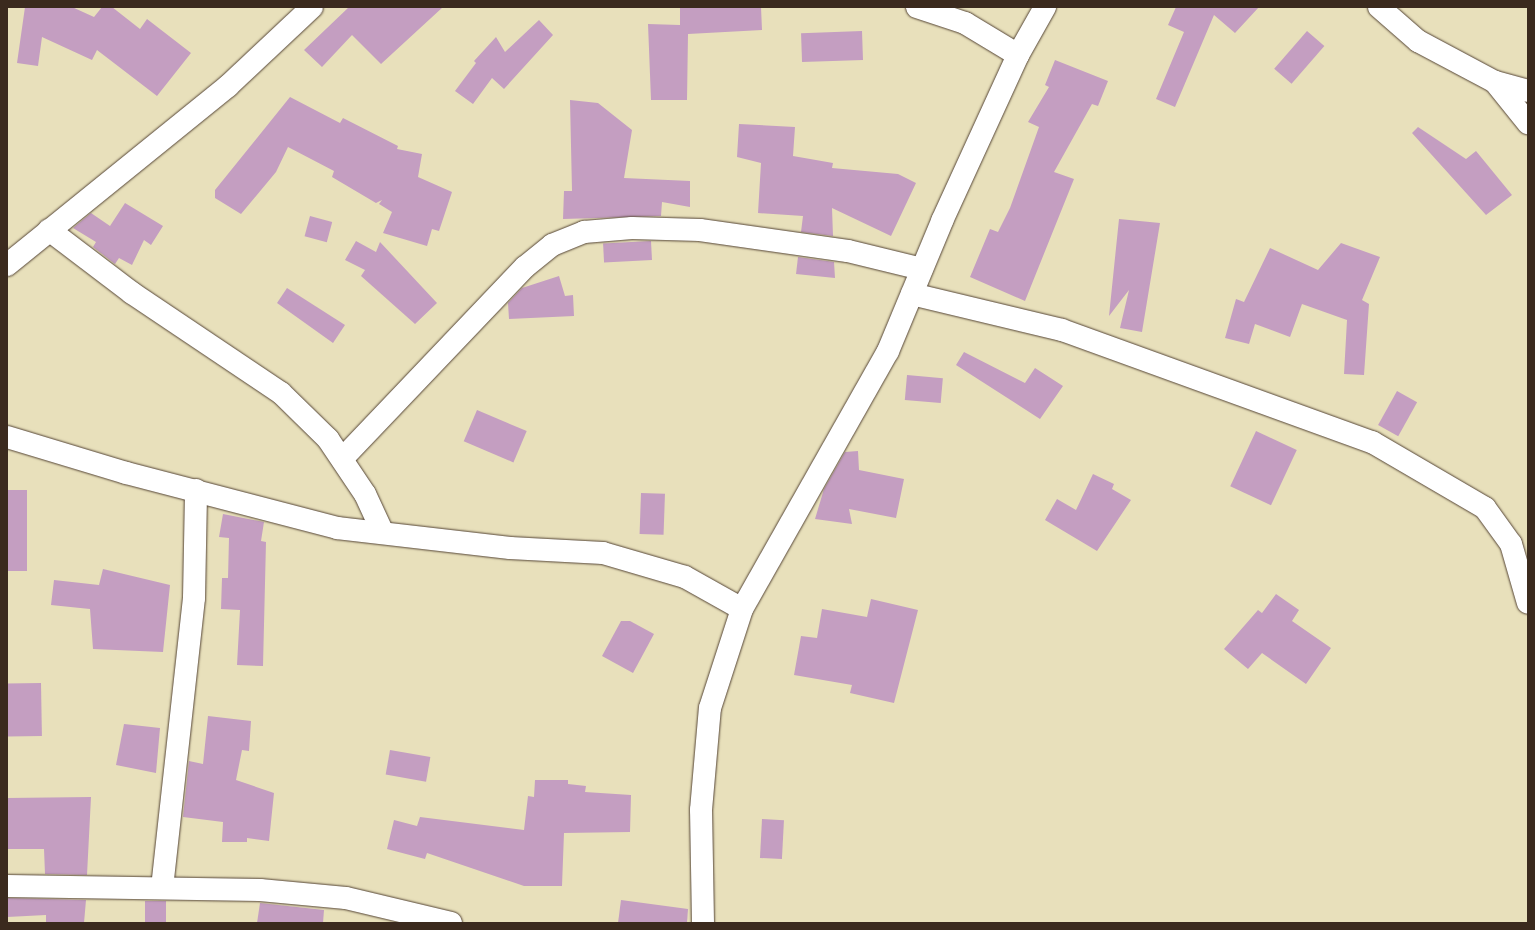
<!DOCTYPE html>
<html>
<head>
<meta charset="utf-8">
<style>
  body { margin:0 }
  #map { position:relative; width:1535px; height:930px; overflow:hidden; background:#e8e0bb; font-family:Sriracha,sans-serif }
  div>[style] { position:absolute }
  .building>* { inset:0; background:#c49ec1; transform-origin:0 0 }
  .roads { filter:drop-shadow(0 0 1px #554536) drop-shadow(0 0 1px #554536) }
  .minor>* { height:22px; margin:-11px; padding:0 11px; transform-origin:11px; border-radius:11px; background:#fff }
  span { translate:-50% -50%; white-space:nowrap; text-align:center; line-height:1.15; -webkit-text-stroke:3px #fcf5e5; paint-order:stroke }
  .frame { position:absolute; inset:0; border:8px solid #3b2a1e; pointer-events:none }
</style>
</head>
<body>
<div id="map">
  <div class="building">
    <div style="clip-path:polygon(25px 7px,72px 7px,94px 17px,102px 7px,112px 7px,140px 29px,147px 19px,191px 53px,157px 96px,97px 50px,92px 60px,42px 37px,38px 66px,17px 63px)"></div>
    <div style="clip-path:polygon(349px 7px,443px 7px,381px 64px,352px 35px,322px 67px,304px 50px)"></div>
    <div style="clip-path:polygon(680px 7px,761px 7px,762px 30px,688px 34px,687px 100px,651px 100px,648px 24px,680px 25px)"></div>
    <div style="clip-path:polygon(1176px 7px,1259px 7px,1235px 33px,1214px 15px,1175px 107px,1156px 99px,1184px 32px,1168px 25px)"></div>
    <div style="clip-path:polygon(539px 20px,553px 35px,504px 89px,492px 78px,473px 104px,455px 91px,476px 63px,474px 61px,496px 37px,505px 52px)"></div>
    <div style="left:862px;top:31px;width:29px;height:61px;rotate:88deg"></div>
    <div style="left:1307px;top:31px;width:23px;height:50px;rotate:41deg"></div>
    <div style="clip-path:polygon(1055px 60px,1108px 81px,1098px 106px,1092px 104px,1054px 172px,1074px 179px,1025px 301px,970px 277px,990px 229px,998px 232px,1010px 208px,1039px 127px,1028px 122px,1049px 87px,1045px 85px)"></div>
    <div style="clip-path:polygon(290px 97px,340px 123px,343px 118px,398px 146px,397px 149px,422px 154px,418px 177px,452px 192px,439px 231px,432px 229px,427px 246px,383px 233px,392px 212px,379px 204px,382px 200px,376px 203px,332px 177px,334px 171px,288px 147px,276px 172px,241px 214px,215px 198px,215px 190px)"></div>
    <div style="clip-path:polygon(570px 100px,598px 103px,632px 130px,624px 178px,690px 181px,690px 207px,662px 202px,661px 216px,563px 219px,564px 191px,572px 191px)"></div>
    <div style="clip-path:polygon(739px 124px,795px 127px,793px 156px,833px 163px,832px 168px,898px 174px,916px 183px,891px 236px,832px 208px,833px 236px,801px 232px,803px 216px,758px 213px,761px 163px,737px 157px)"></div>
    <div style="clip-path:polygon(1418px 127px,1466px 159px,1476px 151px,1512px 195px,1486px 215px,1412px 133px)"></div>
    <div style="clip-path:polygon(125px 203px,163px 226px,151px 245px,144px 240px,132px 265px,119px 258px,115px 264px,93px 247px,96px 242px,73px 228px,91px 213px,110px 226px)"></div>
    <div style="left:310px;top:216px;width:23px;height:21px;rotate:15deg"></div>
    <div style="clip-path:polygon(1119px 219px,1160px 223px,1142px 332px,1120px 328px,1129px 290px,1109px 316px)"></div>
    <div style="clip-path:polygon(356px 241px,376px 252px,380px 242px,437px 303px,415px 324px,361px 276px,365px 270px,345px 260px)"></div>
    <div style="left:651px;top:241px;width:19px;height:48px;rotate:87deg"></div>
    <div style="clip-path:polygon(1341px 243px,1380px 257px,1362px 300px,1369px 304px,1364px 375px,1344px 374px,1347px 320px,1302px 304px,1290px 337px,1255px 324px,1249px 344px,1225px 338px,1236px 299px,1244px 302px,1270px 248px,1318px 270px)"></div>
    <div style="clip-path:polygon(798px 257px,834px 262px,835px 278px,796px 274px)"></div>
    <div style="clip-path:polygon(559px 276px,565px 296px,573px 295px,574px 316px,509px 319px,508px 303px,522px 288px)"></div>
    <div style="clip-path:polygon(287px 288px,345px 325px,333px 343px,277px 303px)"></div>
    <div style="clip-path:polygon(964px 352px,1025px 383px,1035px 368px,1063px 386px,1040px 419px,956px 365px)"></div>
    <div style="left:907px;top:375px;width:36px;height:25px;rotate:5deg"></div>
    <div style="left:1397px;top:391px;width:23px;height:39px;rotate:29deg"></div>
    <div style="left:477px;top:410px;width:54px;height:34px;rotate:23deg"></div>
    <div style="left:1256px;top:431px;width:45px;height:61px;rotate:25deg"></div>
    <div style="clip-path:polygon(858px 451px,859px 470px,904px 479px,896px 518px,849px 509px,852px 524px,815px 519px,824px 489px,845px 452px)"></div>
    <div style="clip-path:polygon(1093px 474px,1114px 484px,1112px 489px,1131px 500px,1097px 551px,1045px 520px,1057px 499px,1076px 510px)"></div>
    <div style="left:7px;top:490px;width:20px;height:81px"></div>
    <div style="left:641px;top:493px;width:24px;height:41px;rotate:2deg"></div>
    <div style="clip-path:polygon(223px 514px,264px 522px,261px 541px,266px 542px,263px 666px,237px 665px,240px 610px,221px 609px,222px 578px,228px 578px,229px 538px,219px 537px)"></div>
    <div style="clip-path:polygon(103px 569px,170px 585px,163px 652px,93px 649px,90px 609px,51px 605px,54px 580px,99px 585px)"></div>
    <div style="clip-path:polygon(1276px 594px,1299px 610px,1292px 621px,1331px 648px,1306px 684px,1262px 653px,1248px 669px,1224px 649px,1258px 610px,1262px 613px)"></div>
    <div style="clip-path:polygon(871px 599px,918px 610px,894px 703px,850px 693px,852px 685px,794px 675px,801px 636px,817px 638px,822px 609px,867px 617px)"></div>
    <div style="clip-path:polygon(621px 621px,630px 621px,654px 634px,633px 673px,602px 656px)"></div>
    <div style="left:41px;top:683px;width:53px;height:34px;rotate:89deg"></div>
    <div style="clip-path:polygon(208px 716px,251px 721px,249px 751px,242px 750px,236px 780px,274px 793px,269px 841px,247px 838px,247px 842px,222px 842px,223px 822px,183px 817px,189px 761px,203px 764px)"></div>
    <div style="clip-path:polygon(124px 724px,160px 728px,156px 773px,116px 765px)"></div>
    <div style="left:390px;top:750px;width:41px;height:25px;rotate:10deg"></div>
    <div style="clip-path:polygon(535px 780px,568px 780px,568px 784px,586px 786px,585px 792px,631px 795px,630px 832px,564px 833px,562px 886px,524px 886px,427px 853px,425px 859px,387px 849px,394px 820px,417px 826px,420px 817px,524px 830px,528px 796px,534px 797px)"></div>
    <div style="clip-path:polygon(91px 797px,87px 875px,45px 874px,44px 849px,7px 849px,7px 798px)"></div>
    <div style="left:762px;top:819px;width:22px;height:39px;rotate:3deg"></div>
    <div style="clip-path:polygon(7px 898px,86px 900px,84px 923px,46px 923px,46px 915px,7px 917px)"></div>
    <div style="clip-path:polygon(621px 900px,688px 909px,687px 923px,618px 923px)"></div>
    <div style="left:145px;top:901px;width:21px;height:22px"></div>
    <div style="clip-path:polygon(260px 903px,324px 910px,323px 923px,257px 923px)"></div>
  </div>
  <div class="roads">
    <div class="minor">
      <div style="left:917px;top:7px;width:51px;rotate:18.4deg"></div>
      <div style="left:965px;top:23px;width:62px;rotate:31.1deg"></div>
      <div style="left:1379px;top:7px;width:52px;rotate:41.1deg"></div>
      <div style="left:1418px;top:41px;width:87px;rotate:28deg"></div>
      <div style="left:1495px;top:82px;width:34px;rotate:15deg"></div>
      <div style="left:1495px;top:82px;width:53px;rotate:51.2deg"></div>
      <div style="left:49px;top:230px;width:104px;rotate:37.2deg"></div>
      <div style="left:132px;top:293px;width:179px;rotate:33.9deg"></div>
      <div style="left:281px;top:393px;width:66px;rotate:44.4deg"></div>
      <div style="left:328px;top:439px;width:66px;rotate:56.1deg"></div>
      <div style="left:365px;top:494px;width:43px;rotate:65.2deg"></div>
      <div style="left:7px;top:265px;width:284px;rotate:-39deg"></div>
      <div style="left:228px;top:86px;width:115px;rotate:-43.2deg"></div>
      <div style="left:912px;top:294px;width:154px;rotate:13.5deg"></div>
      <div style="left:1062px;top:330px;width:330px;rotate:19.9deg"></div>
      <div style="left:1372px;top:442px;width:131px;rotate:30.3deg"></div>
      <div style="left:1485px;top:508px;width:44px;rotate:54.2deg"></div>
      <div style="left:1511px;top:544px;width:61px;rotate:73.9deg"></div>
      <div style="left:7px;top:437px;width:124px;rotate:16.8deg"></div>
      <div style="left:126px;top:473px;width:218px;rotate:14.6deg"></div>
      <div style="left:337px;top:528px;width:174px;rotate:6.6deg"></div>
      <div style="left:510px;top:548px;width:93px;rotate:3.1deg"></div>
      <div style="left:603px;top:553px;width:85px;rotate:16.3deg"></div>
      <div style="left:685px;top:577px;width:65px;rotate:29.3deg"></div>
      <div style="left:342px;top:459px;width:265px;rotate:-46.4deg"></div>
      <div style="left:525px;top:267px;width:35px;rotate:-39deg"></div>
      <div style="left:552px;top:245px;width:35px;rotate:-22deg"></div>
      <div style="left:584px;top:232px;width:48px;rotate:-4.8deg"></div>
      <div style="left:632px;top:228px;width:68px;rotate:1.7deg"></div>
      <div style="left:700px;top:230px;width:149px;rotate:8.1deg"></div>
      <div style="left:848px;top:251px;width:76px;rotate:13.7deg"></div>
      <div style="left:7px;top:886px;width:253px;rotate:0.9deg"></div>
      <div style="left:260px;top:890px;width:86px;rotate:5.3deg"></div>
      <div style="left:346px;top:898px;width:108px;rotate:13.4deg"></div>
      <div style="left:162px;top:888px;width:292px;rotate:-83.7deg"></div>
      <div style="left:194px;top:598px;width:108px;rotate:-88.9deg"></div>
      <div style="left:703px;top:923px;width:113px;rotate:-91deg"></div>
      <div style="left:701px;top:810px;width:102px;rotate:-85deg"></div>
      <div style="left:710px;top:708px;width:104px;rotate:-72.1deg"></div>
      <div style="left:742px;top:609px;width:296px;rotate:-60.5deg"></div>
      <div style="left:888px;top:351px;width:141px;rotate:-67.4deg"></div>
      <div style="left:942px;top:221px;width:183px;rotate:-65.4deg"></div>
      <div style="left:1018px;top:55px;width:55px;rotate:-60.6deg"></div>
    </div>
  </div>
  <div class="frame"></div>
</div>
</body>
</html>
